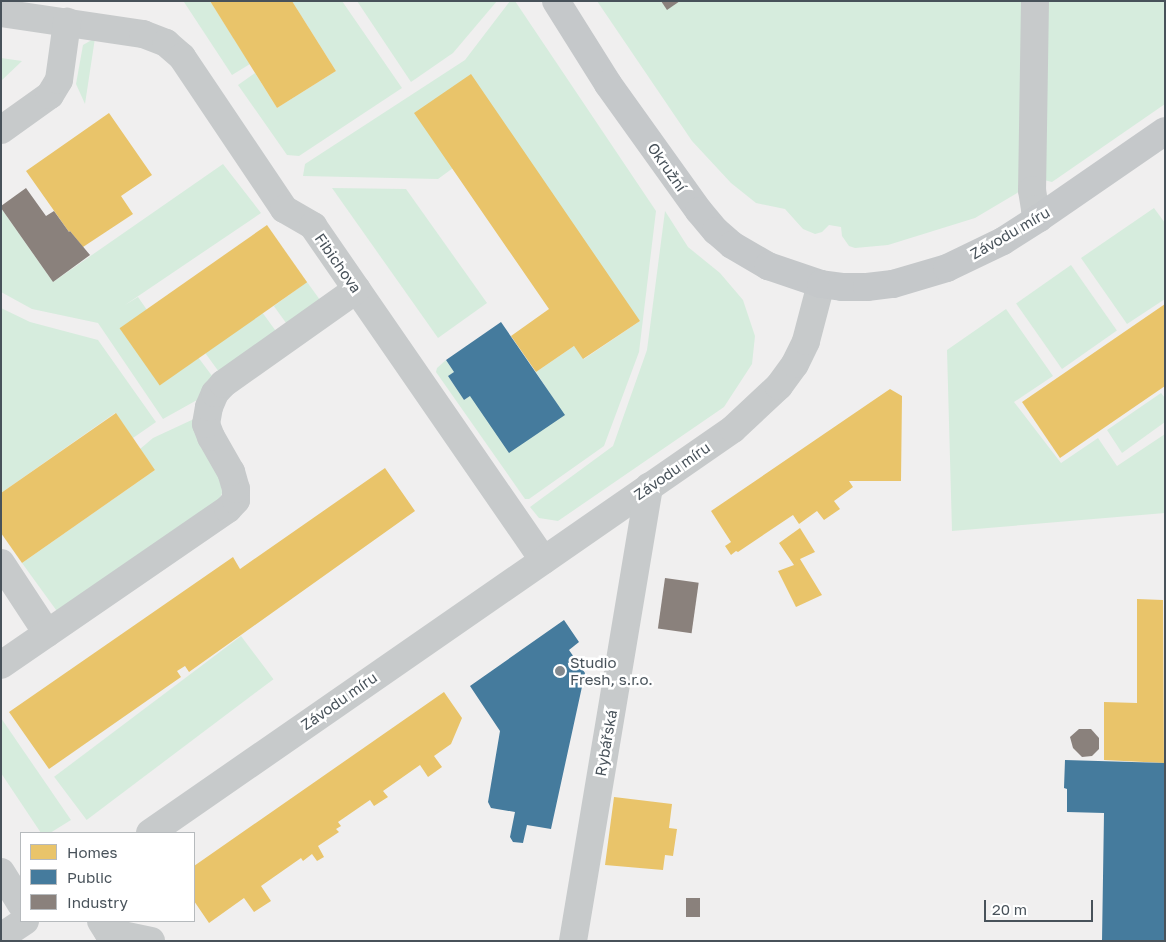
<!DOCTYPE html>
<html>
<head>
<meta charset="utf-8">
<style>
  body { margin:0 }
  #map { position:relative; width:1166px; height:942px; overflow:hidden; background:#f0efef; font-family:"Golos Text",sans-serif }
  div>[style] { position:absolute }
  .green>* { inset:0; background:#d6ecdd; transform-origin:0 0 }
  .homes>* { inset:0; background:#e9c46a; transform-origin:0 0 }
  .public>* { inset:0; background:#457b9d }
  .industry>* { inset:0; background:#8a817c; transform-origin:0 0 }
  .minor>* { height:28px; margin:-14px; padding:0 14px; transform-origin:14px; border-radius:14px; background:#c7cacb }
  .major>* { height:28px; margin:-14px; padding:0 14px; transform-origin:14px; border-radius:14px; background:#c5c8ca }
  .dots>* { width:14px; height:14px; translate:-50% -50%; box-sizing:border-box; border:2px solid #fff; border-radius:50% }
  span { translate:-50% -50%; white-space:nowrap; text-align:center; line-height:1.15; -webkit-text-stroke:5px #fff; paint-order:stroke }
  .street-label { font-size:15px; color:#48525a }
  .poi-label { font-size:15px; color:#48525a }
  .left { translate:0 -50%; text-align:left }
  .frame { position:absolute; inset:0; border:2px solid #48525a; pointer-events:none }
  .legend { position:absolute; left:20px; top:832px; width:175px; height:90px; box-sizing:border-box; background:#fff; border:1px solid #b6babd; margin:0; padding:6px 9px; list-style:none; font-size:15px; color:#48525a }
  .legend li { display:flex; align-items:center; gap:10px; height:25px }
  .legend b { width:25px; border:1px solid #b6babd }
  .scale { position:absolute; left:984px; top:900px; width:109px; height:22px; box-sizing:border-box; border:2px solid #48525a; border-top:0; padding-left:6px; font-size:15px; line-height:18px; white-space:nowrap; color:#48525a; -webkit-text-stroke:4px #fff; paint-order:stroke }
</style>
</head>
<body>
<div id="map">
  <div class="green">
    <div style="clip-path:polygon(210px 1px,250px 64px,232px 75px,184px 2px)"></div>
    <div style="clip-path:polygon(292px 1px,342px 1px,402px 88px,299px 156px,287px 155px,238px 85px,255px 73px,277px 108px,336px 71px)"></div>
    <div style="clip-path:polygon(357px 1px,497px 1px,453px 53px,411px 82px)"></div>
    <div style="clip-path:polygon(510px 1px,515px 1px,656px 211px,639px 352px,604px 446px,529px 499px,525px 499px,436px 372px,437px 368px,446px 360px,454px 372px,448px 376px,464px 400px,470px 396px,564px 415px,536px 372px,574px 346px,584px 359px,640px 321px,453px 168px,438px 179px,303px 176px,305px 164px,465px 60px)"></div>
    <div style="clip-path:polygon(597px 1px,1027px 1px,1022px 190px,975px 218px,888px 245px,855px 248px,849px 246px,842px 236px,841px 227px,829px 225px,822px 232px,815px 234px,803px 229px,785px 209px,756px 203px,731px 183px,692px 141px)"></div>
    <div style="clip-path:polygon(1046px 1px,1165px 1px,1165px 104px,1052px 182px,1044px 180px)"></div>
    <div style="clip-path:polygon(95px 38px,85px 104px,76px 84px,83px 45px)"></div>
    <div style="clip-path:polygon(1px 58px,22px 61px,1px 81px)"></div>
    <div style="clip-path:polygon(223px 164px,261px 213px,125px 305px,138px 297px,147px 310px,198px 357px,215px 380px,206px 395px,163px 419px,98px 323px,32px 309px,1px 292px,1px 208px,53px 282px)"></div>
    <div style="clip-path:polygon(332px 188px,406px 189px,487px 303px,438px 338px)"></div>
    <div style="clip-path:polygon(1154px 208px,1165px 223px,1165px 299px,1127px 324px,1081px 258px)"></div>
    <div style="clip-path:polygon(665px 211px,688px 247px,720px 273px,743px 300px,755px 336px,752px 364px,724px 407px,558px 521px,539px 518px,530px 507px,613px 446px,647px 350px)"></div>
    <div style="left:1071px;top:265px;width:80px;height:67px;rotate:55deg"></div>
    <div style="left:307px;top:282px;width:24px;height:41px;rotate:54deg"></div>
    <div style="clip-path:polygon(1px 308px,30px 322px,98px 340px,156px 422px,133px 438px,115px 413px,1px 493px)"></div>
    <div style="clip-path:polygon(1006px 309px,1053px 376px,1014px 402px,1061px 463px,1098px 438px,1117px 466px,1165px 434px,1165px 513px,952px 531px,947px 350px)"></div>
    <div style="left:262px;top:312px;width:26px;height:70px;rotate:54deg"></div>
    <div style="clip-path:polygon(1161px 393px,1165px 398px,1165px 422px,1122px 453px,1107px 430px)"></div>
    <div style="clip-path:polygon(196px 418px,221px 480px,222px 493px,218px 504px,59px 614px,22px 563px,155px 470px,140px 449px,153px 438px)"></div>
    <div style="left:241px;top:636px;width:54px;height:234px;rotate:53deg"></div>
    <div style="clip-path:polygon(1px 718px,71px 820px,50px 833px,41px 833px,1px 773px)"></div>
  </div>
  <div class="homes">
    <div style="clip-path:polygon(210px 1px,292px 1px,336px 71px,277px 108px)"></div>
    <div style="clip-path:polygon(471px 74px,640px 321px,583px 359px,574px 346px,536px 372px,511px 336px,549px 309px,414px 113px)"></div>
    <div style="clip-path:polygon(109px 113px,152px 175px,121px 196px,133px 214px,83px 247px,70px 231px,69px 232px,26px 171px)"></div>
    <div style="left:267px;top:225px;width:70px;height:180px;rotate:55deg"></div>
    <div style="clip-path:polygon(1165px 304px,1165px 386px,1060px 458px,1022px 402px)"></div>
    <div style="clip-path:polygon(890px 389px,902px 396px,901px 481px,849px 481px,853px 487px,834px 501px,840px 509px,824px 520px,817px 511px,799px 524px,793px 515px,738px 552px,736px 551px,731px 555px,725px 546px,731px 542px,711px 511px)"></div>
    <div style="clip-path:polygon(116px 413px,155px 470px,22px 563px,1px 533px,1px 493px)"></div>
    <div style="clip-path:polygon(385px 468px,415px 511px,189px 672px,185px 666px,177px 671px,181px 677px,49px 769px,9px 712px,233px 557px,240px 569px)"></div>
    <div style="clip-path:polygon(800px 528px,815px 552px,800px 559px,822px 595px,796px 607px,778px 571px,794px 565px,779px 543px)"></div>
    <div style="clip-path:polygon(1137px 599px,1163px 600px,1164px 763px,1104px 760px,1104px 702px,1137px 703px)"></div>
    <div style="clip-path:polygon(444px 692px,462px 718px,451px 744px,434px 756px,442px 767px,428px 777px,420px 765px,383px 791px,388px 797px,374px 806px,370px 800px,338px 822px,341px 826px,336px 829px,339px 832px,318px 846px,324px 857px,317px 861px,312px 854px,303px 861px,301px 858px,261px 886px,271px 901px,254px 912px,244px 898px,209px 923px,194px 901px,194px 866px)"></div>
    <div style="clip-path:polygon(614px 797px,672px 804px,669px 828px,677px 829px,673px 856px,665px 855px,663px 870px,605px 865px)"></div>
  </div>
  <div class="public">
    <div style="clip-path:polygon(501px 322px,565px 415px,509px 453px,470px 396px,464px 400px,448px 376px,454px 372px,446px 360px)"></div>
    <div style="clip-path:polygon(564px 620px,579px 642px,569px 650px,585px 673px,551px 829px,527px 825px,523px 843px,513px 842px,510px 837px,515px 812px,491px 808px,488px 802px,500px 731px,470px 686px)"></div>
    <div style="clip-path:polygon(1065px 760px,1165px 763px,1165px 941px,1102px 941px,1104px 813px,1067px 812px,1067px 789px,1064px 788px)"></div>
  </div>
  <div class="industry">
    <div style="clip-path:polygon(661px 1px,680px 1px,667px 10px)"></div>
    <div style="clip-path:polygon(26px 188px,46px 216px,54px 211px,69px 232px,70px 231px,90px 255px,53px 282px,1px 208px,1px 206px)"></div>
    <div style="left:665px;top:578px;width:34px;height:51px;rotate:8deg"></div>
    <div style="clip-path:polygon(1079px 729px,1091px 729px,1099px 738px,1099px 749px,1092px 756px,1082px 757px,1073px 748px,1070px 737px)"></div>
    <div style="left:686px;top:898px;width:14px;height:19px"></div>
  </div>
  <div class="minor">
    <div style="left:1035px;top:1px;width:189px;rotate:90.9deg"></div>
    <div style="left:1032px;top:190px;width:19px;rotate:81deg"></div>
    <div style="left:1035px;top:209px;width:10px;rotate:66deg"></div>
    <div style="left:1px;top:13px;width:144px;rotate:8.4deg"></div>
    <div style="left:143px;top:34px;width:25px;rotate:21deg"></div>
    <div style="left:166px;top:43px;width:21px;rotate:41deg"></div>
    <div style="left:182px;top:57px;width:183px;rotate:56.1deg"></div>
    <div style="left:284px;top:209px;width:34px;rotate:30deg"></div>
    <div style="left:313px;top:226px;width:406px;rotate:55.4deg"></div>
    <div style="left:1px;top:130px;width:60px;rotate:-35.5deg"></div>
    <div style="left:50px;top:95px;width:17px;rotate:-59deg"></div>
    <div style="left:59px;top:80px;width:59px;rotate:-82.1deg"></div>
    <div style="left:1px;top:563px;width:84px;rotate:56.7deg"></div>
    <div style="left:1px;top:665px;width:275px;rotate:-34.5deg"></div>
    <div style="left:228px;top:509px;width:12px;rotate:-48deg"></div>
    <div style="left:236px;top:500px;width:11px;rotate:-90deg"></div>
    <div style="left:236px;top:489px;width:18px;rotate:-106deg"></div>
    <div style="left:231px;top:472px;width:40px;rotate:-119.7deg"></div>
    <div style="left:211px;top:437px;width:14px;rotate:-111deg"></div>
    <div style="left:206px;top:424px;width:17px;rotate:-80deg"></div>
    <div style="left:209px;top:407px;width:15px;rotate:-67deg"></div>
    <div style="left:215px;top:393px;width:12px;rotate:-48deg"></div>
    <div style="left:223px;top:384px;width:164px;rotate:-35.3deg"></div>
    <div style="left:150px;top:833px;width:709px;rotate:-34.72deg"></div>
    <div style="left:733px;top:429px;width:63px;rotate:-43.1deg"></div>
    <div style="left:779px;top:386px;width:27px;rotate:-54deg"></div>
    <div style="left:795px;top:364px;width:25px;rotate:-64deg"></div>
    <div style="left:806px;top:341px;width:59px;rotate:-75.3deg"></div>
    <div style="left:1px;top:872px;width:38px;rotate:58deg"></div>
    <div style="left:101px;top:921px;width:13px;rotate:58deg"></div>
    <div style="left:108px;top:932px;width:44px;rotate:11.8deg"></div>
    <div style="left:1px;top:937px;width:29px;rotate:-34deg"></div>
    <div style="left:573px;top:941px;width:461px;rotate:-80.5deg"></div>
  </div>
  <div class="major">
    <div style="left:556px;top:1px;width:98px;rotate:57.9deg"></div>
    <div style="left:608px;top:84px;width:156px;rotate:54.4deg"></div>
    <div style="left:699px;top:211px;width:26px;rotate:50deg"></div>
    <div style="left:716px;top:231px;width:21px;rotate:41deg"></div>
    <div style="left:732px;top:245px;width:42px;rotate:30.3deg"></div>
    <div style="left:768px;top:266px;width:56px;rotate:18.8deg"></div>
    <div style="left:821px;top:284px;width:21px;rotate:8deg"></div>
    <div style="left:842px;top:287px;width:25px"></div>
    <div style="left:867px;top:287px;width:26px;rotate:-7deg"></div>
    <div style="left:893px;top:284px;width:56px;rotate:-16.5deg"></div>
    <div style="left:947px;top:268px;width:62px;rotate:-25.7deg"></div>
    <div style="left:1003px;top:241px;width:43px;rotate:-32.6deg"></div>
    <div style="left:1039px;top:218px;width:153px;rotate:-34.6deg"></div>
  </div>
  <div class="dots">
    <div style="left:560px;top:671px;background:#83898e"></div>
  </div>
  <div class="street-label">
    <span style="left:667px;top:167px;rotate:55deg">Okružní</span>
    <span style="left:1010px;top:233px;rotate:-30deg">Závodu míru</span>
    <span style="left:338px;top:263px;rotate:55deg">Fibichova</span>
    <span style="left:672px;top:471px;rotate:-35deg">Závodu míru</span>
    <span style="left:339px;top:701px;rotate:-35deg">Závodu míru</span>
    <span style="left:606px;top:743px;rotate:-80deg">Rybářská</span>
  </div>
  <div class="poi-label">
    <span class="left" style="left:570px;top:671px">Studio<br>Fresh, s.r.o.</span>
  </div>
  <div class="frame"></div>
  <ul class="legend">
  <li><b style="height:14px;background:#e9c46a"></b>Homes</li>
  <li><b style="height:14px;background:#457b9d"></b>Public</li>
  <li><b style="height:14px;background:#8a817c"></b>Industry</li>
  </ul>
  <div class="scale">20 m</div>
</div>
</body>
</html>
